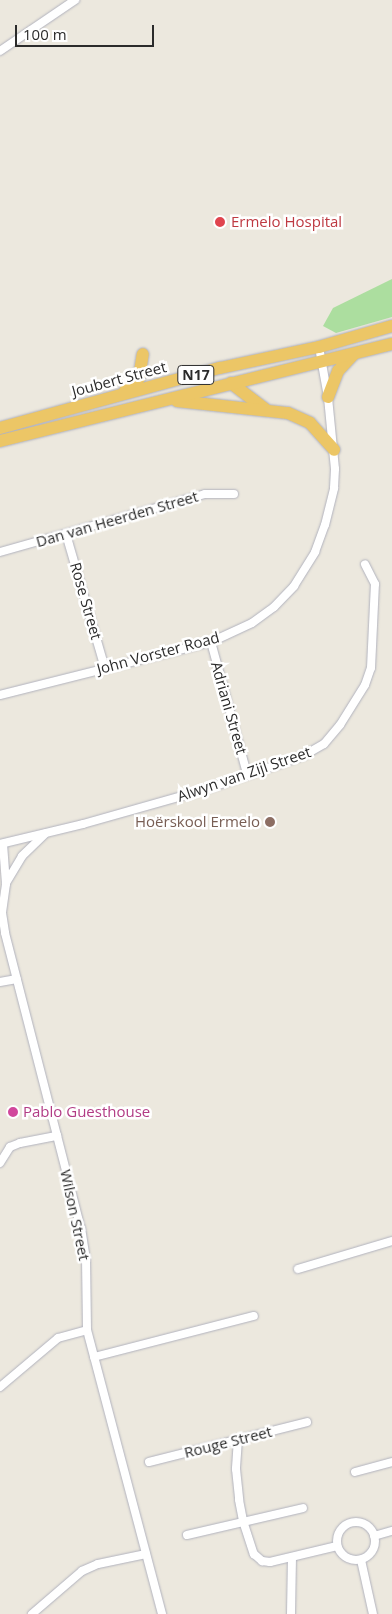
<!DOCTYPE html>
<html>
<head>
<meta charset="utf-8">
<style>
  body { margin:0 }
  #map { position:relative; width:392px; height:1614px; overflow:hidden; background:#ece8de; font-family:"Open Sans",sans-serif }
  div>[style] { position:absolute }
  .green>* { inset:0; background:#acde9f }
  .roads { filter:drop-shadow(0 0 1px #b1b2bd) drop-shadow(0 0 1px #b1b2bd) }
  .minor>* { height:8px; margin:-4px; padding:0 4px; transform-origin:4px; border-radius:4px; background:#fff }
  .minor>.ring { margin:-4px; padding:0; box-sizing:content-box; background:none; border:8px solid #fff; border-radius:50% }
  .trunk>* { height:12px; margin:-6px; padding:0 6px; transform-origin:6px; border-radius:6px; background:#ecc666 }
  .dots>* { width:14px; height:14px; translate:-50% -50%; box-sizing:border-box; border:2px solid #fff; border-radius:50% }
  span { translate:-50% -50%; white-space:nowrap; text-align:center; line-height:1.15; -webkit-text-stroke:5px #fff; paint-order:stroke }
  .shield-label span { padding:1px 4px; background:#fff; border:1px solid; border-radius:4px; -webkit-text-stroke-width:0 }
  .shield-label { font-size:14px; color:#2b2b2b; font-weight:700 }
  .health-label { font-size:15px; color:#be3a42 }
  .left { translate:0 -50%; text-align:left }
  .street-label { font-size:15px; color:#2b2b2b }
  .education-label { font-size:15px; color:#785e54 }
  .right { translate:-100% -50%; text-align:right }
  .hotel-label { font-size:15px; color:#b23c85 }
  .scale { position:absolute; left:15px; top:25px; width:139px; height:22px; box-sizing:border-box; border:2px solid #2b2b2b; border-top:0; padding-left:6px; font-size:15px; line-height:18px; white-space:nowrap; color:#2b2b2b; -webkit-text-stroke:4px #fff; paint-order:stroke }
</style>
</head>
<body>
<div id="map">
  <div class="green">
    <div style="clip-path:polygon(392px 279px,392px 317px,336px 333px,323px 326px,333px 308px)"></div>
  </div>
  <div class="roads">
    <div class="minor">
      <div style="left:0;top:51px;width:91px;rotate:-34.2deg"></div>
      <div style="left:66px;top:534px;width:140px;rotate:73.8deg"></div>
      <div style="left:0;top:552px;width:213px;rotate:-15.8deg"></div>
      <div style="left:205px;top:494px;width:29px"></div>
      <div style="left:211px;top:642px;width:137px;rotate:74.7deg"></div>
      <div style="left:0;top:695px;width:218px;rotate:-14.1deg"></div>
      <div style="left:211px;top:642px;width:45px;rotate:-24.9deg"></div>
      <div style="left:252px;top:623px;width:27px;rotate:-36deg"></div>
      <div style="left:274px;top:607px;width:29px;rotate:-46deg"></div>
      <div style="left:294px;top:586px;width:40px;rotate:-58deg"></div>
      <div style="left:315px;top:552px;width:29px;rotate:-70deg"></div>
      <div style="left:325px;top:525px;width:38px;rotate:-76deg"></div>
      <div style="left:334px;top:488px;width:19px;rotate:-87deg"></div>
      <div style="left:335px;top:469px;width:72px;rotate:-95.6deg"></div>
      <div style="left:328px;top:397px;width:51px;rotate:-100.2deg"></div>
      <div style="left:0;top:844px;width:85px;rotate:-13.5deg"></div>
      <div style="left:83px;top:824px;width:129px;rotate:-15.8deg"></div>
      <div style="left:207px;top:789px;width:102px;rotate:-19deg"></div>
      <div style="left:303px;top:756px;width:24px;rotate:-30deg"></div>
      <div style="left:324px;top:744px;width:25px;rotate:-50deg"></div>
      <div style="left:340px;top:725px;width:47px;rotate:-58deg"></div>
      <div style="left:365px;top:685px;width:18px;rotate:-71deg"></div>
      <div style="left:371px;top:668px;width:84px;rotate:-87.3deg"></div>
      <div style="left:375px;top:584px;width:22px;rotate:-117deg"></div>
      <div style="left:3px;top:844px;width:40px;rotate:85.7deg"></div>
      <div style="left:6px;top:884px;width:29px;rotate:98deg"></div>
      <div style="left:2px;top:913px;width:20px;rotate:81deg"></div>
      <div style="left:5px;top:933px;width:305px;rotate:75.6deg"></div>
      <div style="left:81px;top:1228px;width:30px;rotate:81deg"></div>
      <div style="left:86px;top:1258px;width:72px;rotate:89.2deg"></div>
      <div style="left:87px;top:1330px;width:294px;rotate:75.2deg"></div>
      <div style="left:6px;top:883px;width:31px;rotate:-59deg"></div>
      <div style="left:22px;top:856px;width:32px;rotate:-44deg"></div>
      <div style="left:0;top:982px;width:17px;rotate:-10deg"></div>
      <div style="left:0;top:1163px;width:19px;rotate:-58deg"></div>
      <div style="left:10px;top:1147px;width:11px;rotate:-22deg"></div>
      <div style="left:20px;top:1143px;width:38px;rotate:-11deg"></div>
      <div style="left:298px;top:1269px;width:98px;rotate:-16.6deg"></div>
      <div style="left:94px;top:1357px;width:165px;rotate:-14.4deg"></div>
      <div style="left:0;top:1387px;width:76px;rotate:-40.2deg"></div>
      <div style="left:58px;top:1338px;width:30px;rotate:-15deg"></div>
      <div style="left:238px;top:1439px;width:30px;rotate:94deg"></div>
      <div style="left:236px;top:1469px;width:31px;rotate:84deg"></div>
      <div style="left:239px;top:1500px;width:21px;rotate:79deg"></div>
      <div style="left:243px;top:1521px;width:35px;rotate:72deg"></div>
      <div style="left:254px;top:1554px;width:11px;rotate:41deg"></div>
      <div style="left:262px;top:1561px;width:8px;rotate:7deg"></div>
      <div style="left:270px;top:1562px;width:69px;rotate:-13.4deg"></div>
      <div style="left:149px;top:1462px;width:163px;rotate:-14.2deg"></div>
      <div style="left:355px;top:1472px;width:38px;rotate:-15deg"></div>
      <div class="ring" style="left:337px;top:1522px;width:30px;height:30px"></div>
      <div style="left:187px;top:1535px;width:119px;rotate:-13.1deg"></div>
      <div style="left:374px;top:1536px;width:19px;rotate:-16deg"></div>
      <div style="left:361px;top:1560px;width:55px;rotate:77.5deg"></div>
      <div style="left:32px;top:1614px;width:66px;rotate:-40.7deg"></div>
      <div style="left:82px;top:1571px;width:17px;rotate:-24deg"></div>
      <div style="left:98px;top:1564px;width:49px;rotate:-11.8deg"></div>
      <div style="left:291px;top:1614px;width:56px;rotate:-89deg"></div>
    </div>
    <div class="trunk">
      <div style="left:231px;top:383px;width:43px;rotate:37.4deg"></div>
      <div style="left:125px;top:391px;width:19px;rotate:-43deg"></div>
      <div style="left:139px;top:378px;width:24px;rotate:-81deg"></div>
      <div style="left:328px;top:397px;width:28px;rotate:-69deg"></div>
      <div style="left:338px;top:371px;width:23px;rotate:-47deg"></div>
      <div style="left:177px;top:401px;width:112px;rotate:6.2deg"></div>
      <div style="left:288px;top:413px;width:24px;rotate:24deg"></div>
      <div style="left:310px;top:423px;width:36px;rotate:48deg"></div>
      <div style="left:0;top:428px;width:228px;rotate:-15.3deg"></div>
      <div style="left:220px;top:368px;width:101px;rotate:-12deg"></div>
      <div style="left:319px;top:347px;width:76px;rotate:-16deg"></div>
      <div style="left:0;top:441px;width:404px;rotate:-13.9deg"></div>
    </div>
  </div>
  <div class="dots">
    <div style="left:220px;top:222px;background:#e0444e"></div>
    <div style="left:270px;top:822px;background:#8d6e63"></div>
    <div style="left:13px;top:1112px;background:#d1479c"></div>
  </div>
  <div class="shield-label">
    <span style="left:196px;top:375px">N17</span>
  </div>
  <div class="health-label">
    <span class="left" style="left:231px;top:222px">Ermelo Hospital</span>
  </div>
  <div class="street-label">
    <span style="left:119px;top:379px;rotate:-15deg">Joubert Street</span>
    <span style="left:117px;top:519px;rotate:-16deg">Dan van Heerden Street</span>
    <span style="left:86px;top:601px;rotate:74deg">Rose Street</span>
    <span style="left:158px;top:653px;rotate:-15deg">John Vorster Road</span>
    <span style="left:229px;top:708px;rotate:74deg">Adriani Street</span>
    <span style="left:244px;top:774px;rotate:-19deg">Alwyn van Zijl Street</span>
    <span style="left:75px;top:1215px;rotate:78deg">Wilson Street</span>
    <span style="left:228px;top:1442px;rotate:-14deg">Rouge Street</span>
  </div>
  <div class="education-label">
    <span class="right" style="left:260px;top:822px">Hoërskool Ermelo</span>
  </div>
  <div class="hotel-label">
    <span class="left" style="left:23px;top:1112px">Pablo Guesthouse</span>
  </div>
  <div class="scale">100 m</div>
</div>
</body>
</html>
